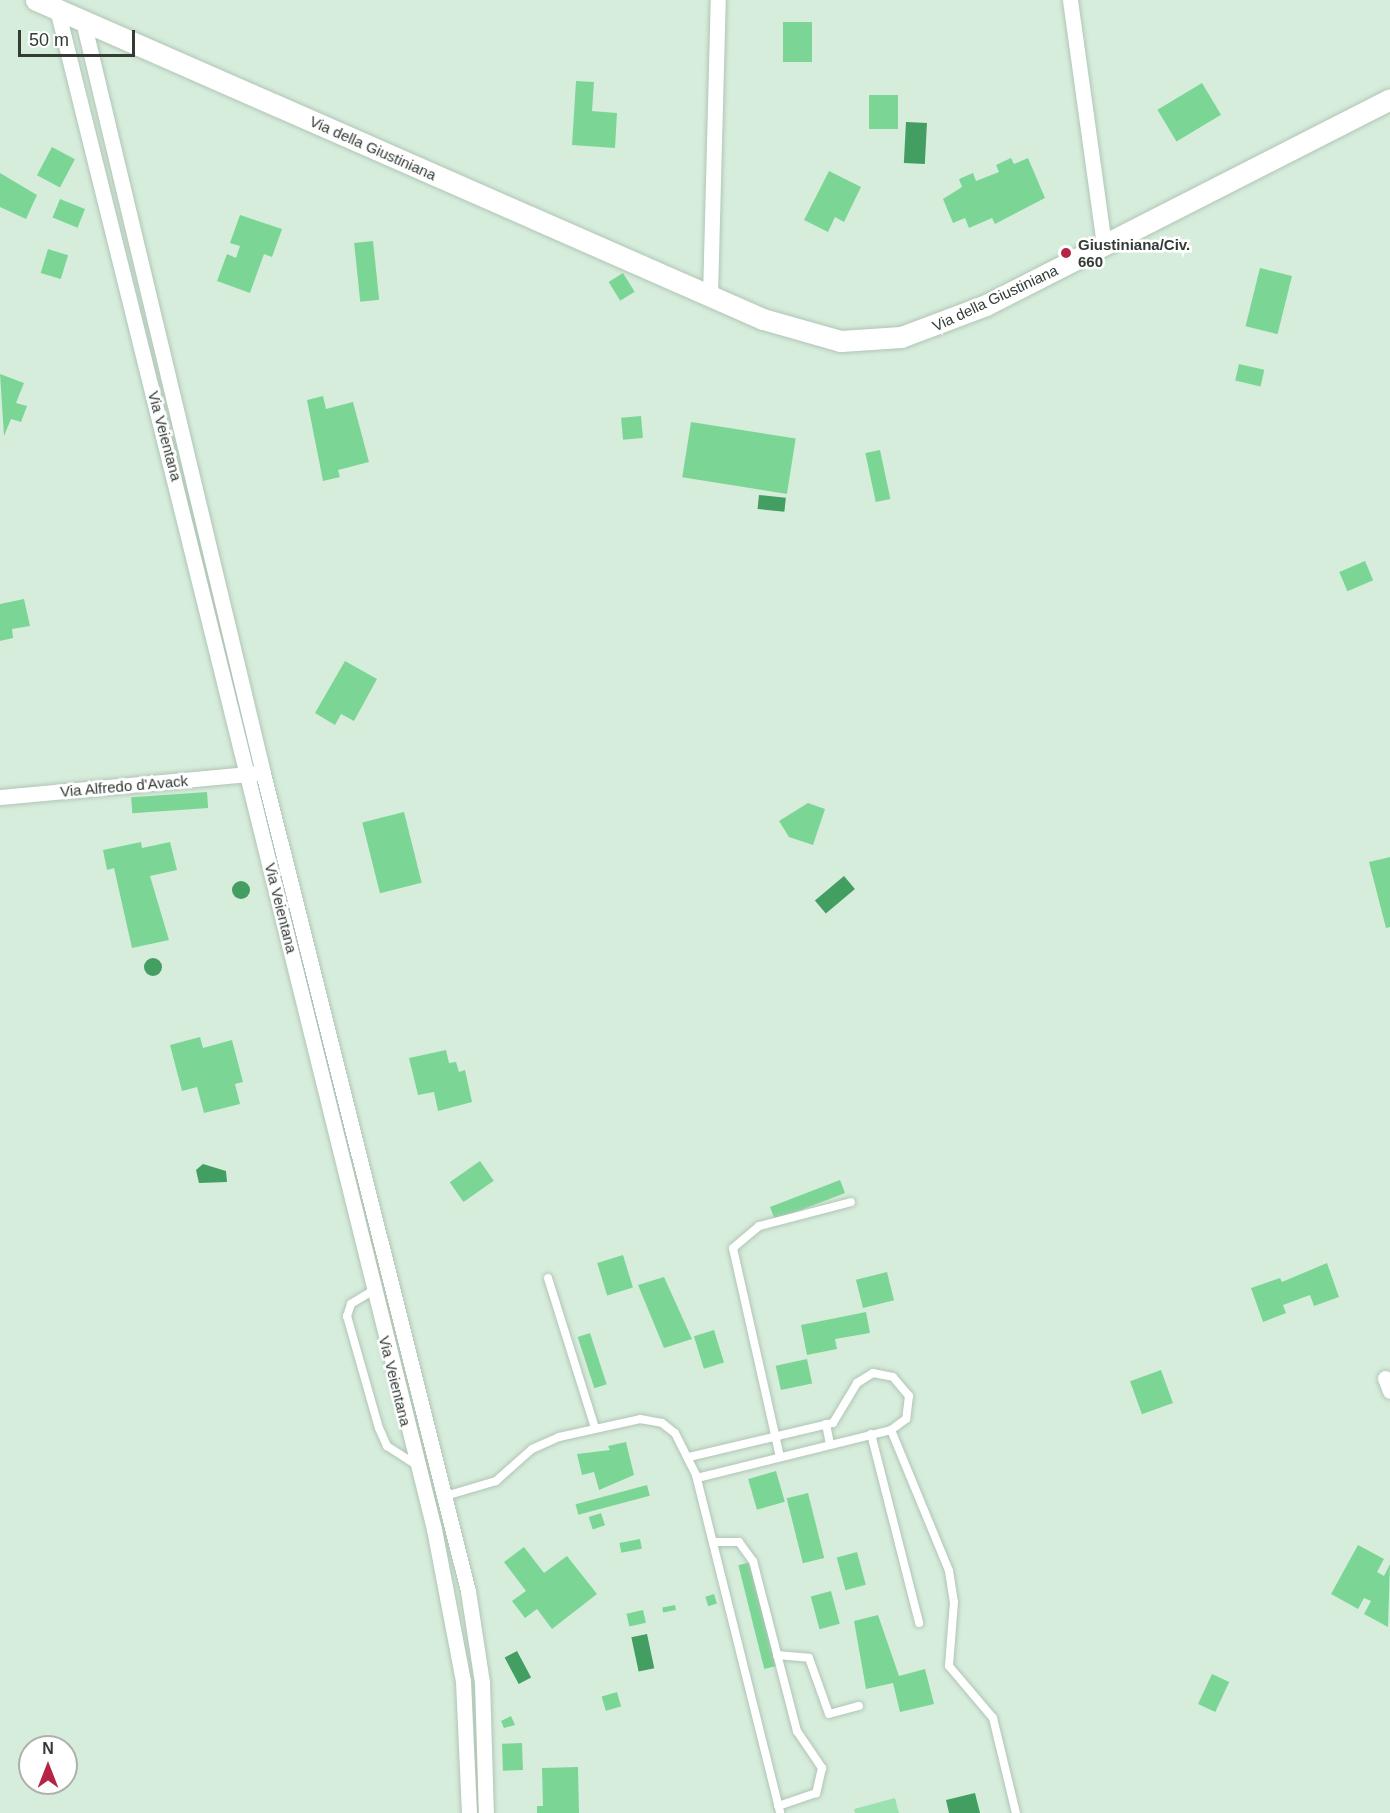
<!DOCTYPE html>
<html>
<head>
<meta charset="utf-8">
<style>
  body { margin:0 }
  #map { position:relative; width:1390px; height:1813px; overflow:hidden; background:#d7eddc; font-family:Arial,sans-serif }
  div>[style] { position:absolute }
  .green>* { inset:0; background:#9ce2ae }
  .water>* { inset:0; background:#429e61; transform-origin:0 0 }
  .round { border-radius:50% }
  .building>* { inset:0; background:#7bd695; transform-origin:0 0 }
  .roads { filter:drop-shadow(0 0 2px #b0c5b5) drop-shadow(0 0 2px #b0c5b5) }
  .lane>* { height:8px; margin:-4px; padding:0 4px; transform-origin:4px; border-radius:4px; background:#fff }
  .street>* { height:15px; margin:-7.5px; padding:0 7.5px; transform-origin:7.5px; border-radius:7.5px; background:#fff }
  .secondary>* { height:21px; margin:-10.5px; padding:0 10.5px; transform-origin:10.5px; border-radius:10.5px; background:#fff }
  .dots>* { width:16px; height:16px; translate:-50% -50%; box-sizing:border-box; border:3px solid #fff; border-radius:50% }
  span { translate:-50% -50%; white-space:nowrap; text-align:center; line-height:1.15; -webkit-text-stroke:5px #fff; paint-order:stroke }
  .street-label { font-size:15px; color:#323b34 }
  .poi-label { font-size:15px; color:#323b34; font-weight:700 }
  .left { translate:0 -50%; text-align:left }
  .north { position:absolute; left:18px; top:1735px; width:60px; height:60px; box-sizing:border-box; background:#fff; border:2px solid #adb1ae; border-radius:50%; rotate:0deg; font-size:16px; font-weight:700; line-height:24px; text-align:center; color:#323b34 }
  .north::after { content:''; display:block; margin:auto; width:21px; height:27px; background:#b52442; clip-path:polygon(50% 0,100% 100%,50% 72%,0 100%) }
  .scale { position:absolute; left:18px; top:30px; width:117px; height:27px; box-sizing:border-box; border:3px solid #323b34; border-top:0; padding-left:8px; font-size:18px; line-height:21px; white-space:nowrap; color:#323b34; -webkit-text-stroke:4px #fff; paint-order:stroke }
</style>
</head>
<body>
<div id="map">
  <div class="green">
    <div style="clip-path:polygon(895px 1798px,899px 1813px,855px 1813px,854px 1809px)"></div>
  </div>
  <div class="water">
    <div style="left:906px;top:122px;width:21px;height:41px;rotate:3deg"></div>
    <div style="left:759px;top:495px;width:27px;height:14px;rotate:6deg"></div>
    <div style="left:844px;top:876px;width:17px;height:38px;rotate:50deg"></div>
    <div class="round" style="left:232px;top:881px;width:18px;height:18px"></div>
    <div class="round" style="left:144px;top:958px;width:18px;height:18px"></div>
    <div style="clip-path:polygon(203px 1164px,226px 1171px,227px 1182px,199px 1183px,196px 1170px)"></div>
    <div style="left:647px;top:1634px;width:35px;height:16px;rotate:78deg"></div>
    <div style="left:517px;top:1651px;width:30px;height:14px;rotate:62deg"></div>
    <div style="clip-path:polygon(975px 1793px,980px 1813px,949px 1813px,946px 1800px)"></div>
  </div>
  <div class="building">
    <div style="left:783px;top:22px;width:29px;height:40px"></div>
    <div style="clip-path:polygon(576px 81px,594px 82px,592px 111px,617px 113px,615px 148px,572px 145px)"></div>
    <div style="left:1202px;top:83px;width:37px;height:52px;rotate:59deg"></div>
    <div style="left:869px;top:95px;width:29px;height:34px"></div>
    <div style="left:52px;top:147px;width:26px;height:32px;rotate:28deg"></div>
    <div style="clip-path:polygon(1011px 158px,1014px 164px,1028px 158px,1045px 198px,995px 224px,992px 218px,969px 228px,965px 218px,953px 223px,943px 199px,962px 187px,959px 179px,973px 173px,976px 181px,999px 172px,996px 165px)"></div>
    <div style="clip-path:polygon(829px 171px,861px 187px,844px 222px,835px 217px,828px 232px,804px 220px)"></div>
    <div style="clip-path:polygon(0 173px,37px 195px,26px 219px,0 207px)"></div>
    <div style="left:60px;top:199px;width:27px;height:20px;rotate:22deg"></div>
    <div style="clip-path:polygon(240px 215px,282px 229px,272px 257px,264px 254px,250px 293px,217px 281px,227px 254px,236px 258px,240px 246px,230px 243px)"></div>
    <div style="left:373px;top:241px;width:59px;height:19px;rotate:84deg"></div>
    <div style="left:48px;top:249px;width:21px;height:25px;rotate:17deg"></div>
    <div style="left:1260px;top:268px;width:33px;height:60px;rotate:14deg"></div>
    <div style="left:623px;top:273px;width:22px;height:17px;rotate:58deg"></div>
    <div style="left:1239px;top:364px;width:26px;height:17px;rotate:13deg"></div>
    <div style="clip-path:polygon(0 374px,24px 383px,16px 403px,27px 406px,21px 422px,11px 419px,4px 436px)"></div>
    <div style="clip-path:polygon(323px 396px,326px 409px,353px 402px,369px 462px,338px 470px,340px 477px,323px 481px,307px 400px)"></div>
    <div style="left:641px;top:416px;width:22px;height:20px;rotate:85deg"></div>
    <div style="left:691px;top:422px;width:106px;height:56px;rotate:9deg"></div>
    <div style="left:880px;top:450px;width:50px;height:15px;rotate:78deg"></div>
    <div style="left:1365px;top:561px;width:21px;height:28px;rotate:67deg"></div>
    <div style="clip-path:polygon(24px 599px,30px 626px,12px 629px,13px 638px,0 641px,0 604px)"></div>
    <div style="clip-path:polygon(345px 661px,377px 679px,354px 721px,341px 714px,335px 725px,315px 713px)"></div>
    <div style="left:207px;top:792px;width:16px;height:76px;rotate:86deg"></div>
    <div style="clip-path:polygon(808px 803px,825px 809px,813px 845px,789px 837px,779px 821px)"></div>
    <div style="left:404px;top:812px;width:73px;height:43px;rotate:76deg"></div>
    <div style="clip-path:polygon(141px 842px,142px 848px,170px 842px,177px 870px,150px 876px,169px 940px,132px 948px,114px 868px,107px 870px,103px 850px)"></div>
    <div style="clip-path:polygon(1390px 857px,1390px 927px,1386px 928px,1369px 862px)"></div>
    <div style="clip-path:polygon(200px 1037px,203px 1048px,232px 1040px,243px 1082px,235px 1084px,240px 1104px,204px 1113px,197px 1087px,182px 1091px,170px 1045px)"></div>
    <div style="clip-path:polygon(446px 1050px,449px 1063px,456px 1062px,459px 1072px,465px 1070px,472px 1102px,438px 1111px,434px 1092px,418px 1095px,409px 1058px)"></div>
    <div style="left:480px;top:1161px;width:24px;height:37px;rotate:55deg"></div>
    <div style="left:840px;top:1180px;width:14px;height:75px;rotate:69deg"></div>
    <div style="left:623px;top:1255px;width:34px;height:27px;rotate:73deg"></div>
    <div style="clip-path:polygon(1327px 1263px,1339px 1297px,1314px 1306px,1310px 1295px,1283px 1305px,1286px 1313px,1263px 1322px,1251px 1288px,1280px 1278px,1282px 1282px)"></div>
    <div style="left:887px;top:1272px;width:29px;height:32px;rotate:76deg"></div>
    <div style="clip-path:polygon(664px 1277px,692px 1339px,664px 1348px,638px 1285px)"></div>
    <div style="clip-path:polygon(866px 1312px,870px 1333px,835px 1339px,837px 1349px,807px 1355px,801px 1325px)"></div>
    <div style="left:714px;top:1330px;width:34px;height:21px;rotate:73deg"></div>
    <div style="left:590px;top:1333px;width:54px;height:13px;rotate:72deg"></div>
    <div style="left:807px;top:1359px;width:25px;height:32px;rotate:78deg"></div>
    <div style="left:1161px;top:1370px;width:35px;height:33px;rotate:70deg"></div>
    <div style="clip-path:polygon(626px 1442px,634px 1475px,599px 1490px,594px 1472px,582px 1475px,577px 1454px,610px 1450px,608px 1446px)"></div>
    <div style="left:776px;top:1471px;width:32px;height:29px;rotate:74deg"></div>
    <div style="left:647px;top:1485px;width:11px;height:74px;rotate:75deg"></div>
    <div style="left:808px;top:1493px;width:67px;height:22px;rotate:76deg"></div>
    <div style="left:601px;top:1513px;width:13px;height:13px;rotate:72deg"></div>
    <div style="left:640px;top:1539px;width:10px;height:21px;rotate:79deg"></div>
    <div style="clip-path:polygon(1358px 1545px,1384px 1559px,1377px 1572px,1384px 1576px,1390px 1564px,1388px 1627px,1364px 1614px,1371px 1601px,1364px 1598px,1358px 1609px,1331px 1594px)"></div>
    <div style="clip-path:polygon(524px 1547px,544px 1573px,567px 1556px,597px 1594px,552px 1629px,537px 1609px,525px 1618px,512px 1601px,526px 1591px,504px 1562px)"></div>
    <div style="left:857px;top:1552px;width:34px;height:21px;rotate:75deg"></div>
    <div style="left:751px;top:1562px;width:107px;height:13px;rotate:76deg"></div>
    <div style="left:831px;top:1591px;width:34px;height:21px;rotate:75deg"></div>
    <div style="left:714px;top:1594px;width:10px;height:9px;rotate:73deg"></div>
    <div style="left:675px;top:1605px;width:5px;height:13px;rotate:79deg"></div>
    <div style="left:643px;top:1610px;width:13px;height:17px;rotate:77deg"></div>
    <div style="clip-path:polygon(878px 1615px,899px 1676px,925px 1669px,934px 1704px,900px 1712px,893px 1683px,866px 1689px,854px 1621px)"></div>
    <div style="left:1212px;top:1674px;width:19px;height:33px;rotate:25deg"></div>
    <div style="left:617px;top:1692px;width:15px;height:16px;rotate:74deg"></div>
    <div style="clip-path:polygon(511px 1716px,515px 1725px,504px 1728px,501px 1721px)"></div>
    <div style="left:522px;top:1743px;width:27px;height:20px;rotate:88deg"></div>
    <div style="clip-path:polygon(578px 1767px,579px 1813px,537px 1813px,537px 1806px,543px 1806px,542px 1768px)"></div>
  </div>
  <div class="roads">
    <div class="lane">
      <div style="left:548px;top:1278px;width:157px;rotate:72.6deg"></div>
      <div style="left:374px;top:1290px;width:27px;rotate:149deg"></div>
      <div style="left:351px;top:1304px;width:13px;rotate:108deg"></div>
      <div style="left:347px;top:1316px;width:116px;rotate:74.1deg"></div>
      <div style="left:379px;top:1428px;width:20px;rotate:66deg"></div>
      <div style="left:387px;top:1446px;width:33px;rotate:33deg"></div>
      <div style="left:826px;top:1424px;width:20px;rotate:79deg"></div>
      <div style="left:891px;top:1430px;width:152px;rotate:67.6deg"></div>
      <div style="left:949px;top:1571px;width:31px;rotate:81deg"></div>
      <div style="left:954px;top:1602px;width:64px;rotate:94.5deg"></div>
      <div style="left:949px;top:1666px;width:68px;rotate:49.8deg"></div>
      <div style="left:993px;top:1718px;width:98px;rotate:76.4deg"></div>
      <div style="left:871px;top:1434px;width:195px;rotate:75.7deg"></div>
      <div style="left:689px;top:1457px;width:148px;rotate:-13.3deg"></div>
      <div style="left:833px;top:1423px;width:47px;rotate:-59deg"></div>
      <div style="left:857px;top:1383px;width:19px;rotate:-32deg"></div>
      <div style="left:873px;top:1373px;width:20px;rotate:11deg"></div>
      <div style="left:893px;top:1377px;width:25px;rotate:50deg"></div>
      <div style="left:909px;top:1396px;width:23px;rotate:97deg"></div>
      <div style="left:906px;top:1419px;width:19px;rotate:144deg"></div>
      <div style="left:891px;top:1430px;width:200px;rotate:166.1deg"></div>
      <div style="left:780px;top:1457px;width:214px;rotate:-102.7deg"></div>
      <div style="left:733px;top:1248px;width:34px;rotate:-40deg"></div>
      <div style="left:759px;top:1226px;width:95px;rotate:-14.6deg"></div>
      <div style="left:442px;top:1497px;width:56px;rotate:-16.5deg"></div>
      <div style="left:496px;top:1481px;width:48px;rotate:-41.6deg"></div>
      <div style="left:532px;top:1449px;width:30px;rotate:-24deg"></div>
      <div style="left:559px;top:1437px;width:83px;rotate:-12.5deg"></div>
      <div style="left:640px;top:1419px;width:22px;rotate:10deg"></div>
      <div style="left:662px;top:1423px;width:16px;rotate:38deg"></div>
      <div style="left:675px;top:1433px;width:47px;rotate:63.4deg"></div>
      <div style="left:696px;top:1475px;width:348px;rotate:76deg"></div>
      <div style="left:713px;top:1542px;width:26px"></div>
      <div style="left:739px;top:1542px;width:24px;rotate:54deg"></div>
      <div style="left:753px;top:1561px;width:176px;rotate:75.5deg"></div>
      <div style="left:797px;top:1731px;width:45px;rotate:56deg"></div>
      <div style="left:822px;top:1768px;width:26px;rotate:103deg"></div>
      <div style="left:816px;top:1793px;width:40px;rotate:161.1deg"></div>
      <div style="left:777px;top:1655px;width:32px;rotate:5deg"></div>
      <div style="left:809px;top:1658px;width:59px;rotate:70.3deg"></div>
      <div style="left:829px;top:1714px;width:31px;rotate:-15deg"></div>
    </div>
    <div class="street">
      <div style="left:1070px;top:0;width:247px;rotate:82.1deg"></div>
      <div style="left:57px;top:9px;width:1566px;rotate:76.07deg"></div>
      <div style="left:434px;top:1529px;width:155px;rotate:79.2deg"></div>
      <div style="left:463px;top:1681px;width:132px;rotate:87.4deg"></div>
      <div style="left:83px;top:21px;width:773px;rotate:76.54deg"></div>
      <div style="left:263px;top:773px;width:843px;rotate:75.93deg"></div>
      <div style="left:468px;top:1591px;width:92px;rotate:81.3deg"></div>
      <div style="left:482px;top:1682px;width:131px;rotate:88.3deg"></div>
      <div style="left:710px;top:296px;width:296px;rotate:-88.5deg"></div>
      <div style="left:0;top:797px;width:258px;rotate:-5.3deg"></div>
      <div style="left:1385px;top:1378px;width:14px;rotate:69deg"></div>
    </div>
    <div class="secondary">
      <div style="left:36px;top:0;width:794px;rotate:23.69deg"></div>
      <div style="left:763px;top:319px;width:81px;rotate:15.8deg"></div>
      <div style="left:841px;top:341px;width:60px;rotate:-3.8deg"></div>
      <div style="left:901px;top:337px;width:91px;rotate:-20.6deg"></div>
      <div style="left:986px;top:305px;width:453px;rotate:-27deg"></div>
    </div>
  </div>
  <div class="dots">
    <div style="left:1066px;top:253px;background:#b52442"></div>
  </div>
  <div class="street-label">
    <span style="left:373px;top:148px;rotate:24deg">Via della Giustiniana</span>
    <span style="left:995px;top:298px;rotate:-25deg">Via della Giustiniana</span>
    <span style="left:165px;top:436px;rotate:75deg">Via Veientana</span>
    <span style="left:124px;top:786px;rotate:-5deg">Via Alfredo d'Avack</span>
    <span style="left:281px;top:908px;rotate:76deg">Via Veientana</span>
    <span style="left:395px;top:1381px;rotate:76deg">Via Veientana</span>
  </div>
  <div class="poi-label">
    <span class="left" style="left:1078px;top:253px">Giustiniana/Civ.<br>660</span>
  </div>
  <div class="north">N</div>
  <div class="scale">50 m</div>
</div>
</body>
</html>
